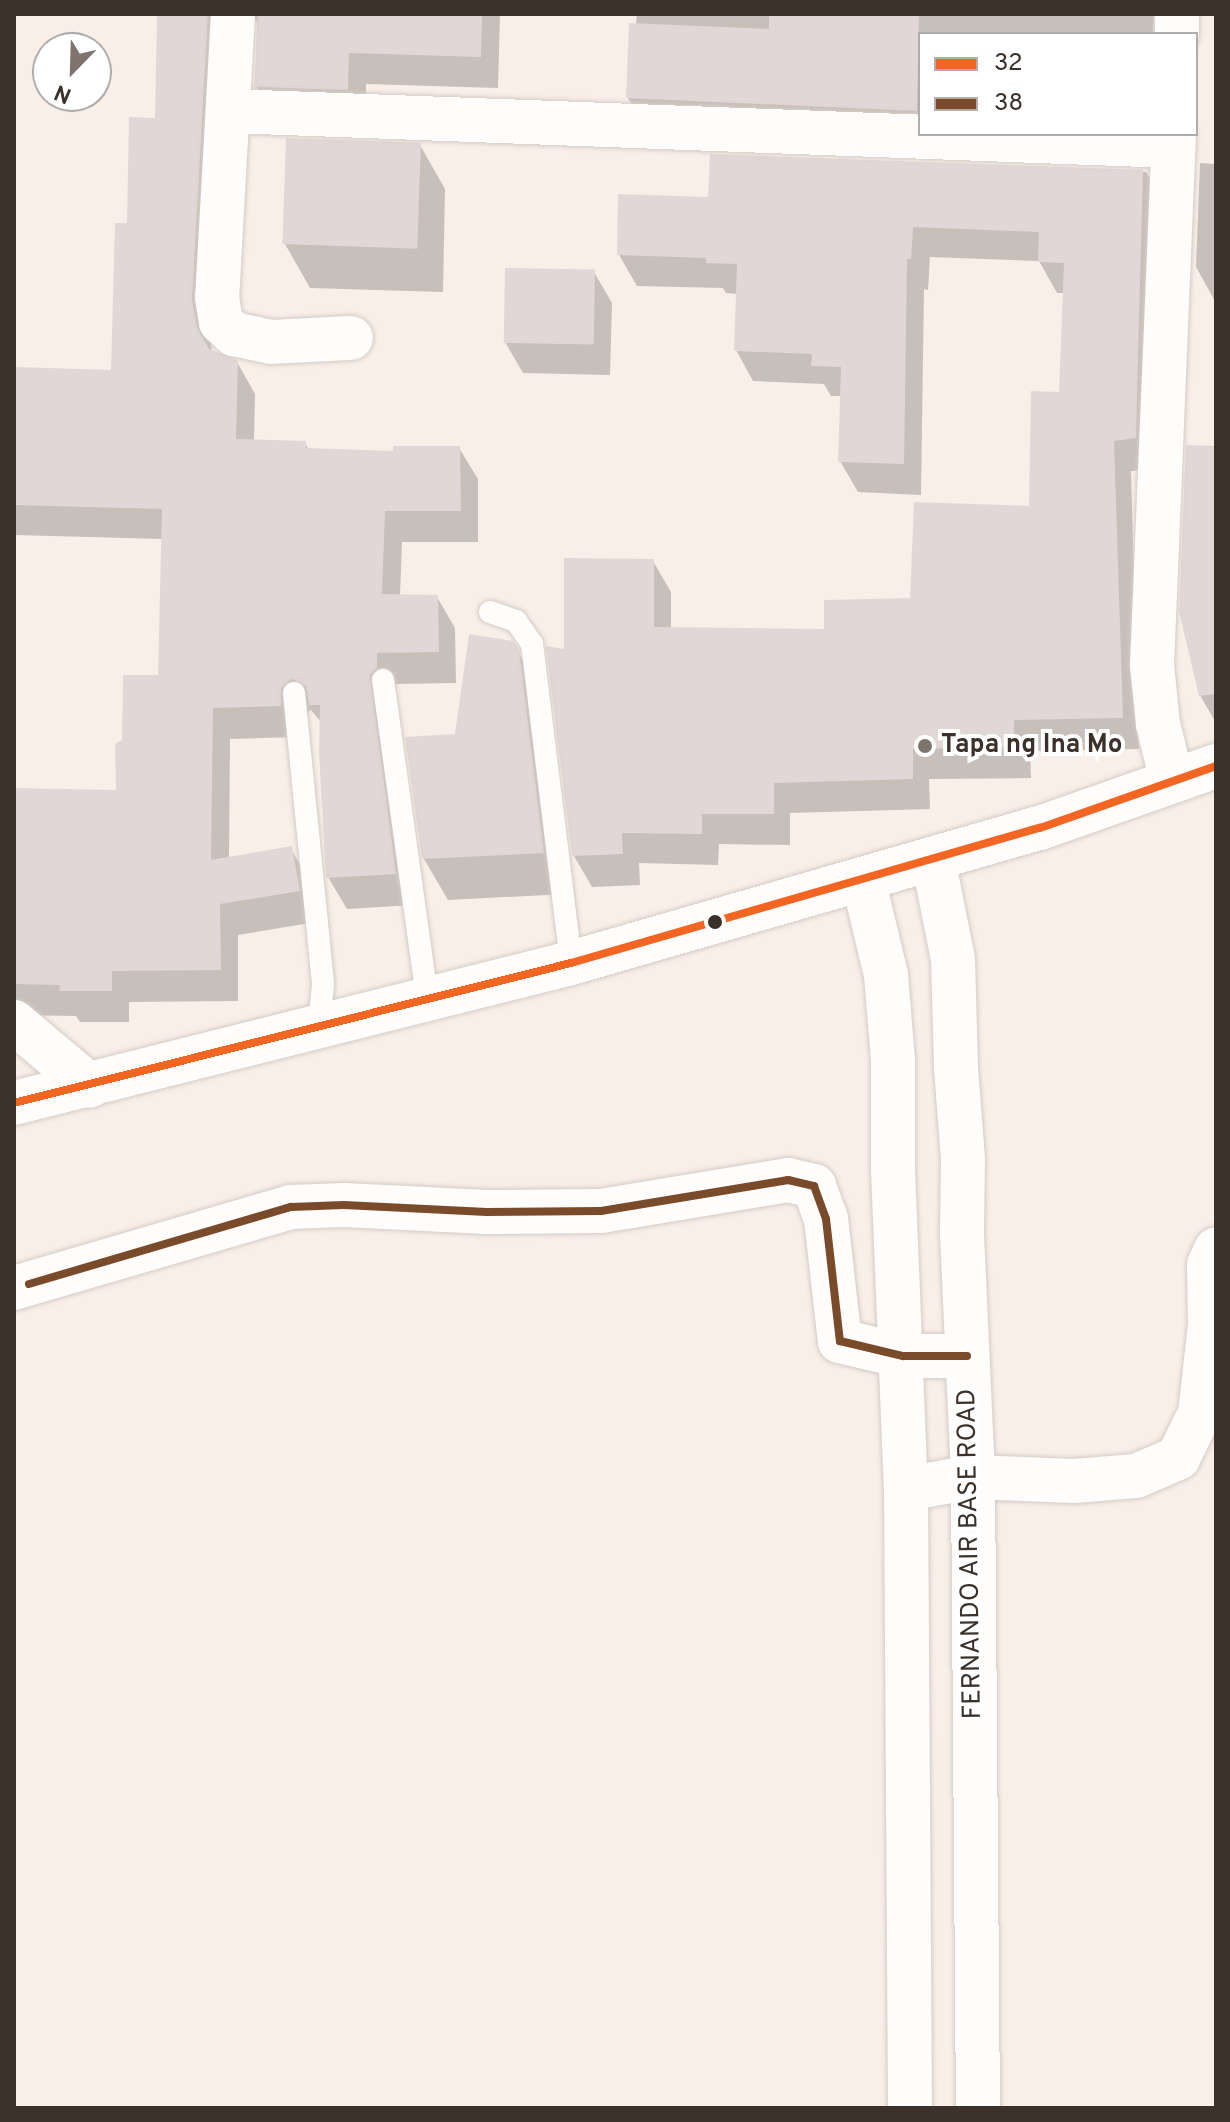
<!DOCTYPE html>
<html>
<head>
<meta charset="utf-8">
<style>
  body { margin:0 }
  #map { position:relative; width:1230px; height:2122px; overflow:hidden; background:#f9efe9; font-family:Overpass,sans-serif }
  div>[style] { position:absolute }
  .shadow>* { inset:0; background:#0003 }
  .building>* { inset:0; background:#e1d7d6; transform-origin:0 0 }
  .roads { filter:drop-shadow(0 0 2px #d4cbc5) drop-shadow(0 0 2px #d4cbc5) }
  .service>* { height:22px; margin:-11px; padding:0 11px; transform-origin:11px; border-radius:11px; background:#fefdfc }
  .minor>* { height:44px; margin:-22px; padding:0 22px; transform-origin:22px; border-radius:22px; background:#fefdfc }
  .tertiary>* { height:44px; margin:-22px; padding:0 22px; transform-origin:22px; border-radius:22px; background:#fefdfc }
  .trunk>* { height:44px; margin:-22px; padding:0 22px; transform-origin:22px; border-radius:22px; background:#fefdfc }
  .bus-1>* { height:8px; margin:-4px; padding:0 4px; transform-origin:4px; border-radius:4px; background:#f26522 }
  .bus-2>* { height:8px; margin:-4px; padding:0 4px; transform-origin:4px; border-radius:4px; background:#7a4b2a }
  .dots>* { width:22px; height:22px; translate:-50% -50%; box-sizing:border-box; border:4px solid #fff; border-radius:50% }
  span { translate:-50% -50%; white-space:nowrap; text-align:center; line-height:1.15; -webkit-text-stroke:8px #fff; paint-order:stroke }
  .poi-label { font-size:26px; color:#3b312a; font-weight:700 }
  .left { translate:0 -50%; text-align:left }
  .street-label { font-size:26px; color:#3b312a }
  .frame { position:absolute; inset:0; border:16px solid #3b312a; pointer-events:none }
  .legend { position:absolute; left:918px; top:32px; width:280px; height:104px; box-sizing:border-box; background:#fff; border:2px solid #b1adaa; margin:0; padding:10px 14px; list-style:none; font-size:24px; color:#3b312a }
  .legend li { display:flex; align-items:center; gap:16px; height:40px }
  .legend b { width:40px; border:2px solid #b1adaa }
  .north { position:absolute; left:32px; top:32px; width:80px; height:80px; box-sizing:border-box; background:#fff; border:2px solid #b1adaa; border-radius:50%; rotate:203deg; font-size:22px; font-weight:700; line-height:32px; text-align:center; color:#3b312a }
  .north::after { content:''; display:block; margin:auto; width:28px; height:36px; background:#7e746d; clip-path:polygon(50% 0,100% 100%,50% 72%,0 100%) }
</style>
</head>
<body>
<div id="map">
  <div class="shadow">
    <div style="clip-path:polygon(159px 14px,500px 14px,498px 88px,366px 84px,366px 121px,274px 118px,256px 86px,257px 21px,253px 20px,209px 329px,212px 352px,237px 362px,255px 394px,254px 441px,305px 443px,309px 450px,395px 453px,459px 448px,478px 479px,478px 542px,402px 542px,400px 596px,437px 597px,455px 628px,456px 683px,395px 684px,413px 905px,347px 909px,328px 877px,321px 722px,311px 710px,298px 720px,298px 737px,230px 739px,229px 859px,291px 849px,309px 880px,316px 922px,238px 935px,238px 1001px,129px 1002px,129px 1022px,80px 1022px,76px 1016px,15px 1015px,14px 790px,118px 792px,124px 741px,160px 677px,163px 539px,14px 535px,14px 369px,112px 372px,129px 225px,157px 120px)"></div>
    <div style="clip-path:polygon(637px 14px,1154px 14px,1153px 34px,920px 34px,920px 134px,648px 131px,628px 98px)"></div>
    <div style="clip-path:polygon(420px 145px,445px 189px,443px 292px,310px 288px,285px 244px)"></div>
    <div style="clip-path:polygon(712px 156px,1146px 172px,1164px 203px,1153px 469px,1131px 471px,1139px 749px,1030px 751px,1031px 778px,929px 779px,930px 809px,790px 813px,790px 845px,719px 844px,718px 865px,639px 863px,640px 885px,592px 887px,574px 856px,566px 651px,653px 561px,671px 592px,671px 629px,826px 631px,912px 600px,1031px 508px,1061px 394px,1065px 293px,1057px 293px,1039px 261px,930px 257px,928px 290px,924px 289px,921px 495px,858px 492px,840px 461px,842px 396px,831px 396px,824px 384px,753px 381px,736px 350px,738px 294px,726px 293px,723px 288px,637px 286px,619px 255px,710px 199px)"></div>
    <div style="clip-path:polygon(1200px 163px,1216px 164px,1216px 303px,1196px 267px)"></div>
    <div style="clip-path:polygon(594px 272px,612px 303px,610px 375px,523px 373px,505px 342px)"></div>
    <div style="clip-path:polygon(1216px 448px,1216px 723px,1201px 697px,1181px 611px)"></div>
    <div style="clip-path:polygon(517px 650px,541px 692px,566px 894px,448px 900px,424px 859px)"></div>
  </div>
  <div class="building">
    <div style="clip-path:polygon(157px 14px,208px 14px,192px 301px,197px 327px,209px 349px,238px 360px,236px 439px,306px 441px,306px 448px,393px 451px,393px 446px,460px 446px,461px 511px,385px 511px,382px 594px,438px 595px,439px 652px,377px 653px,377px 668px,370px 675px,396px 874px,326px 878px,319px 752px,320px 705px,309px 705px,306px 686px,292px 679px,281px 688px,281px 706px,213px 708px,211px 860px,292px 846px,300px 891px,220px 904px,221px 970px,112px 971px,112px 991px,59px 991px,60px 985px,14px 984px,14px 788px,116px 790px,115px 744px,122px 740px,123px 675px,158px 675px,162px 509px,14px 505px,14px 367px,111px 370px,115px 223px,127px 223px,129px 117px,155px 118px)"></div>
    <div style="clip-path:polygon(258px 14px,482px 14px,481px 57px,349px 53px,348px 90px,254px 87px)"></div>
    <div style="clip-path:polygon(769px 14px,919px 14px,917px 111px,626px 98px,629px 23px,769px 29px)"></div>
    <div style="left:286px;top:138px;width:135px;height:106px;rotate:2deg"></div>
    <div style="clip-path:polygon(710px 154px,1143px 170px,1136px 438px,1114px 441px,1123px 718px,1014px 720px,1014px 747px,913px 749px,913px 779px,774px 783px,774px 814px,702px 814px,702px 834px,622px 833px,623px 854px,572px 856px,546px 646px,564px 649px,564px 558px,654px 559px,654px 627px,824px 629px,824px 600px,910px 598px,914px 502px,1029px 506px,1031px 391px,1059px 392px,1064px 263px,1038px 262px,1039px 232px,913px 227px,911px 259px,907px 259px,904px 464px,838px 462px,841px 367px,811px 366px,812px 354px,734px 351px,737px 264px,706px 263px,706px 258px,617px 255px,618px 194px,708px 197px)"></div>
    <div style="left:505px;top:268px;width:90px;height:75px;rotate:1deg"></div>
    <div style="clip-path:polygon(1186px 445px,1216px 446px,1216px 694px,1199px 696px,1179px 612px)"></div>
    <div style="clip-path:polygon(469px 634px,513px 641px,519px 649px,544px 853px,422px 859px,405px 737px,455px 734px)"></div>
  </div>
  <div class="roads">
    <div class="service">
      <div style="left:490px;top:612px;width:28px;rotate:19deg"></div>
      <div style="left:516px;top:621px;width:28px;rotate:55deg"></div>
      <div style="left:532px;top:644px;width:321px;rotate:83deg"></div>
      <div style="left:383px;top:680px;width:321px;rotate:82.1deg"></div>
      <div style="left:294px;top:693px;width:292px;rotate:84.3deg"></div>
      <div style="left:323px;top:984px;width:43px;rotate:95.3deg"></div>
    </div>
    <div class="minor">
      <div style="left:233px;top:14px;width:283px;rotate:93.2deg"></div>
      <div style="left:217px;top:297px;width:25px;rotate:81deg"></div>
      <div style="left:221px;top:322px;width:18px;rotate:43deg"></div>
      <div style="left:234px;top:334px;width:38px;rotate:12deg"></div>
      <div style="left:271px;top:342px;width:80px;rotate:-2.9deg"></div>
      <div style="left:1177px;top:34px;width:20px;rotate:-90deg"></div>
      <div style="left:231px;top:111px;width:943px;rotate:2.13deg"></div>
      <div style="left:1172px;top:781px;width:59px;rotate:-103.8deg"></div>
      <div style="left:1158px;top:724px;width:59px;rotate:-95.8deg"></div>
      <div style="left:1152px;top:665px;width:531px;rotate:-87.63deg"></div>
      <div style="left:14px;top:1022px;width:99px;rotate:40.1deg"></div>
      <div style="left:14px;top:1288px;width:289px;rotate:-16.3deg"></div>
      <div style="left:291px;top:1207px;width:53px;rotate:-2.2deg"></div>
      <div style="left:344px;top:1205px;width:143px;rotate:2.8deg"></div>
      <div style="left:487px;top:1212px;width:114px;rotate:-0.5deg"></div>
      <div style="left:601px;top:1211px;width:190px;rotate:-9.4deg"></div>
      <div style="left:788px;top:1180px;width:27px;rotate:13deg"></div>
      <div style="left:814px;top:1186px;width:35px;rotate:70deg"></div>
      <div style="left:826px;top:1219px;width:123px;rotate:83.5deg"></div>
      <div style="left:840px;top:1341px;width:65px;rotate:13.4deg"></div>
      <div style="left:903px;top:1356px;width:64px"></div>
      <div style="left:906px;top:1489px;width:68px;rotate:-10.2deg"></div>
      <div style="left:973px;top:1477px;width:101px;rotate:2.3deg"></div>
      <div style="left:1074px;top:1481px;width:62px;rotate:-4.6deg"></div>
      <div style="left:1136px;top:1476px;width:46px;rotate:-23.2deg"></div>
      <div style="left:1178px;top:1458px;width:50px;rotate:-63.9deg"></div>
      <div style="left:1200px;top:1413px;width:89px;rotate:-83.5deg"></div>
      <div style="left:1210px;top:1325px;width:60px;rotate:-91deg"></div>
      <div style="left:1209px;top:1265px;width:17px;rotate:-66deg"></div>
    </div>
    <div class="tertiary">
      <div style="left:933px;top:859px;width:102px;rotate:78.7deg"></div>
      <div style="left:953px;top:959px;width:109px;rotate:88.4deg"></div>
      <div style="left:956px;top:1068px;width:92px;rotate:85.6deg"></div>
      <div style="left:963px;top:1160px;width:74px;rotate:90.8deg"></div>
      <div style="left:962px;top:1234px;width:243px;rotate:87.4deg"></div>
      <div style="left:973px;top:1477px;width:631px;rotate:89.55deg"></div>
      <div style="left:863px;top:879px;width:99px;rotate:76.5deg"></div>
      <div style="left:886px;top:975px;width:86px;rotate:85.3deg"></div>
      <div style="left:893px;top:1061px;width:108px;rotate:90deg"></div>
      <div style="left:893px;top:1169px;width:320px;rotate:87.7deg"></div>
      <div style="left:906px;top:1489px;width:619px;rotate:89.63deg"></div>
    </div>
    <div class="trunk">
      <div style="left:14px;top:1103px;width:574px;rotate:-14.11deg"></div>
      <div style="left:571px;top:963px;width:488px;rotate:-16.1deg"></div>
      <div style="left:1040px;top:828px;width:187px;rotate:-19.4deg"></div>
    </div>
  </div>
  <div class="bus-1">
    <div style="left:14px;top:1103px;width:574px;rotate:-14.11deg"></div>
    <div style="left:571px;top:963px;width:488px;rotate:-16.1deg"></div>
    <div style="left:1040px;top:828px;width:187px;rotate:-19.4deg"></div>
  </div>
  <div class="bus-2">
    <div style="left:29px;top:1284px;width:273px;rotate:-16.4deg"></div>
    <div style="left:291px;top:1207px;width:53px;rotate:-2.2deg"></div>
    <div style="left:344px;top:1205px;width:143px;rotate:2.8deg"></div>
    <div style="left:487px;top:1212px;width:114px;rotate:-0.5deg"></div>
    <div style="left:601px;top:1211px;width:190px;rotate:-9.4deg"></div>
    <div style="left:788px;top:1180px;width:27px;rotate:13deg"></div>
    <div style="left:814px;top:1186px;width:35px;rotate:70deg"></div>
    <div style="left:826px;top:1219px;width:123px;rotate:83.5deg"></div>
    <div style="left:840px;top:1341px;width:65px;rotate:13.4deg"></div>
    <div style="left:903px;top:1356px;width:64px"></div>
  </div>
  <div class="dots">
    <div style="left:925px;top:746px;background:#7e746d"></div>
    <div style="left:715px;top:922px;background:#3b312a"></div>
  </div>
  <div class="poi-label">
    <span class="left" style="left:941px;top:746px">Tapa ng Ina Mo</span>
  </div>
  <div class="street-label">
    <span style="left:971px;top:1554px;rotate:-91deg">FERNANDO AIR BASE ROAD</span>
  </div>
  <div class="frame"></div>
  <ul class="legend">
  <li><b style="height:10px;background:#f26522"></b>32</li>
  <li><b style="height:10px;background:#7a4b2a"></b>38</li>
  </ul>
  <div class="north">N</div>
</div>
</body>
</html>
